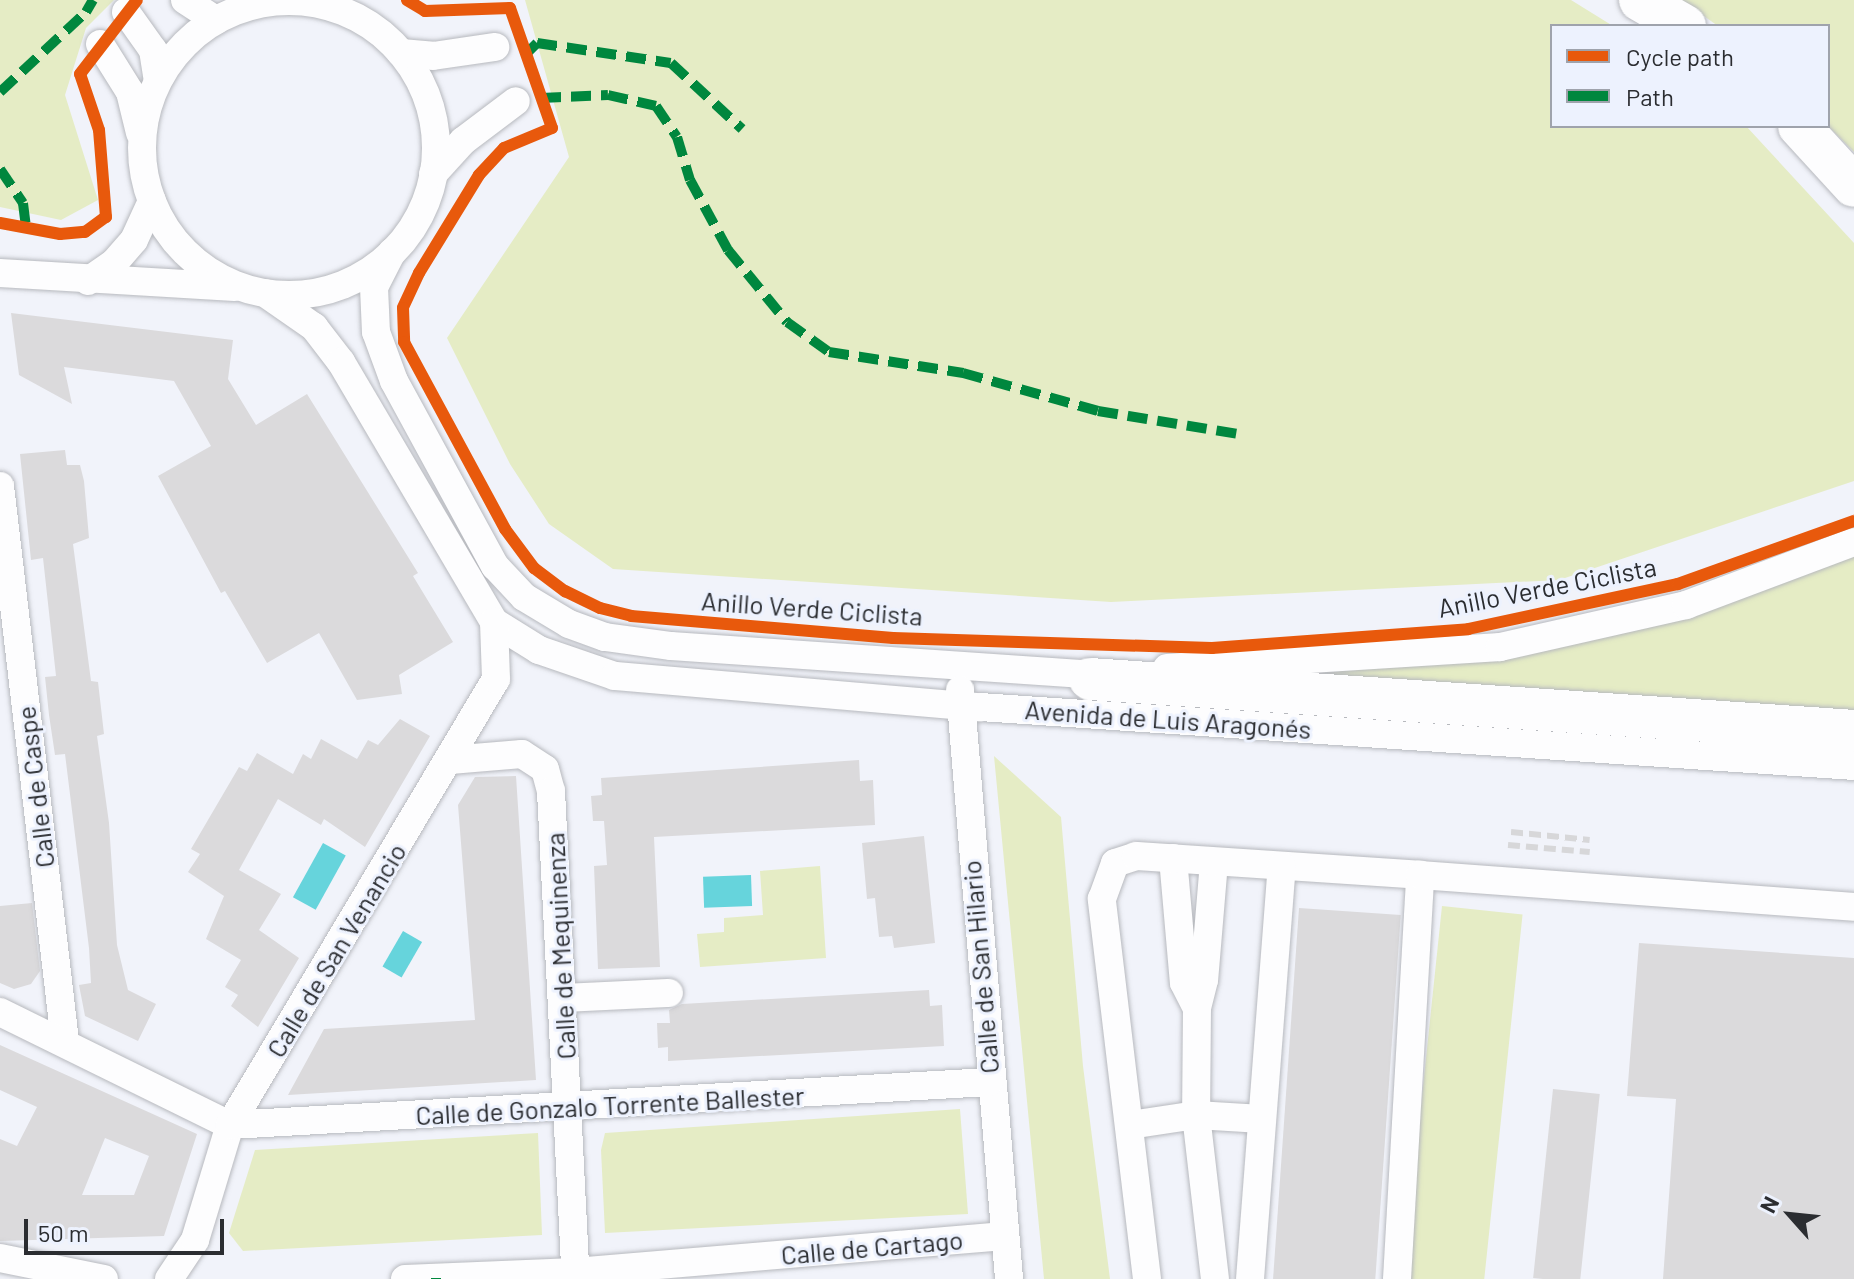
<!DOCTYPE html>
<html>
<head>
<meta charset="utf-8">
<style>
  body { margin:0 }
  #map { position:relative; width:1854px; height:1279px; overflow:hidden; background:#f1f3fa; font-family:Barlow,sans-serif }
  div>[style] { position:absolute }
  .green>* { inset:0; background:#e5ecc5; transform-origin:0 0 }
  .water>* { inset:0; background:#66d4dc; transform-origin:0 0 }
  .building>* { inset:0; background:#dbdadc; transform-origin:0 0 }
  .roads { filter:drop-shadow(0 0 2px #b7b9be) drop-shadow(0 0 2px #b7b9be) }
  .minor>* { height:28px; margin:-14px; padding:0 14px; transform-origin:14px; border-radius:14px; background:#fdfdfe }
  .minor>.ring { margin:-14px; padding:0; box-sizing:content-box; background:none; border:28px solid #fdfdfe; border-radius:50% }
  .highway>* { height:42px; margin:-21px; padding:0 21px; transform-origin:21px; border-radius:21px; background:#fdfdfe }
  .rail>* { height:6px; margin-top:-3px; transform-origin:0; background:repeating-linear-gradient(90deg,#d7d7d9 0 12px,transparent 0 18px) }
  .quiet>* { height:10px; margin-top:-5px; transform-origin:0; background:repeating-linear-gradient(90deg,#00873e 0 20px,transparent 0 30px) }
  .cycleway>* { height:12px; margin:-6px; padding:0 6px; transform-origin:6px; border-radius:6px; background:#e8590c }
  span { translate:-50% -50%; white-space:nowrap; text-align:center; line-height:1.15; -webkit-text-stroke:6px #edf2fe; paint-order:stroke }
  .street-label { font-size:26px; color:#2b2d31 }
  .legend { position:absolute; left:1550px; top:24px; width:280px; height:104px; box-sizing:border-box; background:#edf2fe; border:2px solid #9fa3ac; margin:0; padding:10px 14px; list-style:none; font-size:24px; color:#2b2d31 }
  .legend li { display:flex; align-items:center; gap:16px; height:40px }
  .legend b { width:40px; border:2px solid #9fa3ac }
  .north { position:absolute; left:1750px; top:1175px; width:80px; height:80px; -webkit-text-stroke:6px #edf2fe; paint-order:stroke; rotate:297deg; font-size:22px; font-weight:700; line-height:32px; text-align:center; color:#2b2d31 }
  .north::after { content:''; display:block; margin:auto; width:28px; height:36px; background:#2b2d31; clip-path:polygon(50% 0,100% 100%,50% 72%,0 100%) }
  .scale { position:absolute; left:24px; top:1219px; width:200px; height:36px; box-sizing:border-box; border:4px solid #2b2d31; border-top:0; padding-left:10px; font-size:24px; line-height:28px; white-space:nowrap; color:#2b2d31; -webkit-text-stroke:6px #edf2fe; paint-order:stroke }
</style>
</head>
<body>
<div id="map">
  <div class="green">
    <div style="clip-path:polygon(0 0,114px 0,86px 28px,65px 95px,98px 200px,61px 220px,0 207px)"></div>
    <div style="clip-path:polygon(525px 0,1571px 0,1613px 26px,1552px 26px,1552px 126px,1746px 126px,1854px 243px,1854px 481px,1559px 580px,1111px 602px,613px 569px,549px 524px,510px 464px,447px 338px,569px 157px)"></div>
    <div style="clip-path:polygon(1681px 0,1854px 0,1854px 152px,1828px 126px,1828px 26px,1718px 26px)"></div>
    <div style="clip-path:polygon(1854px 548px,1854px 712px,1310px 674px,1411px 664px)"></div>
    <div style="clip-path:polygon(994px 756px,1061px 817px,1083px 1066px,1110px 1279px,1044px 1279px)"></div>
    <div style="clip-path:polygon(820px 866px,826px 958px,700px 967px,697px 934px,724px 932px,724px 918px,763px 915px,760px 871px)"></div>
    <div style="left:1442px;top:906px;width:81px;height:374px;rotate:6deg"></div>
    <div style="clip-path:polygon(960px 1109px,968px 1214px,605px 1233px,601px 1150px,605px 1133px)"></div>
    <div style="clip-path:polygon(538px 1133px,542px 1235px,243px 1251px,229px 1233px,255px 1150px)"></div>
  </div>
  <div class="water">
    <div style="left:323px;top:843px;width:26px;height:62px;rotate:29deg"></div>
    <div style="left:751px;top:875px;width:31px;height:48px;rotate:88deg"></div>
    <div style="left:403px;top:931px;width:22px;height:41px;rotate:30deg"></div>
  </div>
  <div class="building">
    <div style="clip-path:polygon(11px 313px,233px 340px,228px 379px,256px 425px,307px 394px,418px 573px,413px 576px,453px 642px,399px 675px,402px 694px,357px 700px,319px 633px,267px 663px,225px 591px,221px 593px,158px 476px,211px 446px,174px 381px,64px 367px,72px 404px,19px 375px)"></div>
    <div style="clip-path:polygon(65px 450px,67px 465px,80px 465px,84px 481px,89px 538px,73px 544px,91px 681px,98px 682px,104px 734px,97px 736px,109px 823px,117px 945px,128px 990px,156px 1004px,138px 1041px,85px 1016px,79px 985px,91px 983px,89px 948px,65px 754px,55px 755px,49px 715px,45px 677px,56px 676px,43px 558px,31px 560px,20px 454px)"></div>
    <div style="clip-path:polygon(400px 719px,430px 736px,365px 847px,324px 819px,321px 825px,278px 799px,239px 870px,281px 894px,259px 930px,299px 958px,258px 1027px,231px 1006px,238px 995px,225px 987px,241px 960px,206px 939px,224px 896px,188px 872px,200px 854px,191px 849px,239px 767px,247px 771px,257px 753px,293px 774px,303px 754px,311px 759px,321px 739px,357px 759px,368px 740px,378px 745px)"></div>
    <div style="clip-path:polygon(859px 760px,860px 781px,873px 780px,875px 825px,654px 837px,660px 967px,598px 969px,594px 866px,607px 865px,604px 821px,593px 821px,591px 796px,602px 795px,601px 778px)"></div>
    <div style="clip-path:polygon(516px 776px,536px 1080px,288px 1095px,324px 1029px,475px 1020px,458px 805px,475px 777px)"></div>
    <div style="clip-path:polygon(924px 836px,935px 943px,894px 948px,892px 936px,879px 937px,875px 898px,867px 899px,862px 843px)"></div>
    <div style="clip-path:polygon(32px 903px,40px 971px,31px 984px,14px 989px,0 983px,0 906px)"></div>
    <div style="left:1299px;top:908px;width:102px;height:372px;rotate:4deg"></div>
    <div style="clip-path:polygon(1639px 943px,1854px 958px,1854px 1279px,1663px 1279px,1676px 1099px,1627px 1096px)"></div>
    <div style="clip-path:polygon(929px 990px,930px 1006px,942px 1005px,944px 1046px,668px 1061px,668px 1047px,658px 1048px,657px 1023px,670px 1023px,669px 1010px,682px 1004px)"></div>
    <div style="clip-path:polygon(evenodd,0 1045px,197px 1134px,164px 1236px,0 1241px,0 1139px,17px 1146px,37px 1107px,0 1090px,0 1045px,105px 1138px,149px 1156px,134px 1195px,82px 1195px,105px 1138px)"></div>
    <div style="left:1553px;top:1089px;width:47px;height:190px;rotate:6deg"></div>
  </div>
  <div class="roads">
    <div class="minor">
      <div style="left:185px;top:0;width:37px;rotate:33deg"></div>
      <div class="ring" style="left:142px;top:1px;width:266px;height:266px"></div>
      <div style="left:126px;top:12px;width:47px;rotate:54.6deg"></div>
      <div style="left:153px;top:50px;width:31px;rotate:81deg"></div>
      <div style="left:100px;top:44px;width:57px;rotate:58deg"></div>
      <div style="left:130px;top:92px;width:42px;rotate:76.3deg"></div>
      <div style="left:401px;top:53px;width:32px;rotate:5deg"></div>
      <div style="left:433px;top:56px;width:63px;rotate:-8.3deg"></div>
      <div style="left:433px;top:174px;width:45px;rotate:-47.7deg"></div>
      <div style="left:463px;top:141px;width:66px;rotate:-37deg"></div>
      <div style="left:392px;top:252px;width:39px;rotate:117deg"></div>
      <div style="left:374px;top:287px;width:45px;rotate:87.5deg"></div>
      <div style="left:376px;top:332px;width:52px;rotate:69.8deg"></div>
      <div style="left:394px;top:381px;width:211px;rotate:61.4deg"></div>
      <div style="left:495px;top:566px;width:42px;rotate:46.9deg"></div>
      <div style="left:524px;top:597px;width:52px;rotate:31deg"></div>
      <div style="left:569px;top:624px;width:38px;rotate:20deg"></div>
      <div style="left:605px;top:637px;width:67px;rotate:7.8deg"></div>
      <div style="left:671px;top:646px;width:436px;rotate:3.9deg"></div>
      <div style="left:0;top:273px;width:235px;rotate:3.4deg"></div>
      <div style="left:88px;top:281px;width:32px;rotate:-35deg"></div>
      <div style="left:114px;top:263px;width:30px;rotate:-49deg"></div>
      <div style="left:134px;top:240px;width:43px;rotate:-65.2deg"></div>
      <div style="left:265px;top:293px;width:60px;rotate:34.8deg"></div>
      <div style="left:314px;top:327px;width:44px;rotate:52.4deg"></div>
      <div style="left:341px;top:362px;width:302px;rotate:59.5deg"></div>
      <div style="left:494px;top:622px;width:53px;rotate:31.9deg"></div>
      <div style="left:539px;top:650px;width:80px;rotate:18.9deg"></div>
      <div style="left:615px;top:676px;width:366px;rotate:4.9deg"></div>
      <div style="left:980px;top:707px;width:876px;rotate:3.86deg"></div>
      <div style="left:0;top:486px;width:559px;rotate:83.32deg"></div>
      <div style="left:1167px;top:668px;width:334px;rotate:-3.6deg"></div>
      <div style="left:1500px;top:647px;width:191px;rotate:-12.7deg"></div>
      <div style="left:1686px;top:605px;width:179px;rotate:-20.6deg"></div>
      <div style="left:960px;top:690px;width:591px;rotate:85.24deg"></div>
      <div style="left:450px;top:760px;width:72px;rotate:-4.8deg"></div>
      <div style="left:522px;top:754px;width:27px;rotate:33deg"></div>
      <div style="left:545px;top:769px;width:23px;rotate:75deg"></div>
      <div style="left:551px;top:791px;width:489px;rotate:87.1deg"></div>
      <div style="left:1173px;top:858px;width:125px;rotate:85deg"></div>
      <div style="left:1184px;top:983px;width:28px;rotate:63deg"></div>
      <div style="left:1214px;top:862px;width:118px;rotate:94.8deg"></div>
      <div style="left:1204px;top:980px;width:29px;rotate:104deg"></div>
      <div style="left:1197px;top:1008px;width:107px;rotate:90.5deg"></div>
      <div style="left:1196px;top:1115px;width:165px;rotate:83.4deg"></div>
      <div style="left:562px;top:998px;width:107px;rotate:-2.7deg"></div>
      <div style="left:0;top:1012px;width:256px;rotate:26.2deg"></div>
      <div style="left:230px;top:1125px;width:760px;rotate:-3.24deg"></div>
      <div style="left:1130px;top:1125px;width:67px;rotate:-8.6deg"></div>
      <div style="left:1196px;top:1115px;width:66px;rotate:3.5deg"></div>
      <div style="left:0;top:1258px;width:106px;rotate:11.4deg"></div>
      <div style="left:169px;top:1279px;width:47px;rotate:-56.3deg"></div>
      <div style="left:195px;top:1240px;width:120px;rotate:-73.1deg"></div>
      <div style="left:230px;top:1125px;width:519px;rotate:-59.19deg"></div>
      <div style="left:496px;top:679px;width:57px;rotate:-92deg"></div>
      <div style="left:405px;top:1279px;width:170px;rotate:-2.4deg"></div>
      <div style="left:575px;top:1272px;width:431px;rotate:-4.8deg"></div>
      <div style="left:1147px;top:1279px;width:383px;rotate:-96.8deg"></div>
      <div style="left:1102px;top:899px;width:38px;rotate:-70deg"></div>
      <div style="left:1115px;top:863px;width:22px;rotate:-18deg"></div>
      <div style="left:1136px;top:856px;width:285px;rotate:3.8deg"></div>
      <div style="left:1250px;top:1279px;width:414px;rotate:-85.6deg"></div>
      <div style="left:1397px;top:1279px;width:405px;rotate:-86.7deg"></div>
      <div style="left:1420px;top:875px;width:435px;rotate:4.2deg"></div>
    </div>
    <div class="highway">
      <div style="left:1640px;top:0;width:52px;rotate:30deg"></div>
      <div style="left:1799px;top:126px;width:81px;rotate:47.5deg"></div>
      <div style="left:1090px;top:679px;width:766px;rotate:3.89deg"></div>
    </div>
  </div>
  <div class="rail">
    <div style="left:1511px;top:832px;width:79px;rotate:5.8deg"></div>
    <div style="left:1508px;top:845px;width:82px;rotate:4.9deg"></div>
  </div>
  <div class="quiet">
    <div style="left:525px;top:55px;width:17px;rotate:-45deg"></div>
    <div style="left:537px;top:43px;width:135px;rotate:8.5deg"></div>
    <div style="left:671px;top:63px;width:97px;rotate:42.9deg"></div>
    <div style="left:0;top:92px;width:117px;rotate:-42.9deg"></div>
    <div style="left:86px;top:12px;width:14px;rotate:-60deg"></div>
    <div style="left:541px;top:98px;width:67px;rotate:-2.6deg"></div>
    <div style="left:608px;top:95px;width:49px;rotate:12.9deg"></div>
    <div style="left:656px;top:106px;width:37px;rotate:56deg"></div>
    <div style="left:677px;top:137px;width:45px;rotate:73.2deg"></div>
    <div style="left:690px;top:180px;width:80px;rotate:61.5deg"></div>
    <div style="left:728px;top:250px;width:93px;rotate:50.7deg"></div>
    <div style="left:787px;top:322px;width:52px;rotate:35.5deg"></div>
    <div style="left:829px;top:352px;width:136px;rotate:8.9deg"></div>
    <div style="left:963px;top:373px;width:140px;rotate:15.7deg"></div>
    <div style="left:1098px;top:411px;width:143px;rotate:9.3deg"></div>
    <div style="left:0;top:169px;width:41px;rotate:55.9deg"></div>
    <div style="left:23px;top:203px;width:25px;rotate:83deg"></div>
    <div style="left:436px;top:1278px;width:1px;rotate:90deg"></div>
  </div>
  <div class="cycleway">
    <div style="left:407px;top:0;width:21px;rotate:31deg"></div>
    <div style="left:425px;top:11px;width:85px;rotate:-2deg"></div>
    <div style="left:510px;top:8px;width:127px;rotate:70.7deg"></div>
    <div style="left:552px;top:128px;width:52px;rotate:157.4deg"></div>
    <div style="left:504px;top:148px;width:37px;rotate:133deg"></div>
    <div style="left:479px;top:175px;width:115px;rotate:121.5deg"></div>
    <div style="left:419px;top:273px;width:38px;rotate:115deg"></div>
    <div style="left:403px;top:308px;width:34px;rotate:88deg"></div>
    <div style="left:404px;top:342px;width:213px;rotate:61.6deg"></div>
    <div style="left:505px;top:529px;width:49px;rotate:53.4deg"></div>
    <div style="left:534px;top:568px;width:39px;rotate:37deg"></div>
    <div style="left:565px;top:591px;width:39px;rotate:26deg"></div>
    <div style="left:600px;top:608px;width:32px;rotate:14deg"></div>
    <div style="left:631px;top:616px;width:263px;rotate:4.8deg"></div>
    <div style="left:893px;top:638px;width:319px;rotate:1.8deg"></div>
    <div style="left:1212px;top:648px;width:257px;rotate:-4.2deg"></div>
    <div style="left:1468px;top:629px;width:215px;rotate:-12.1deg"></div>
    <div style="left:1678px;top:584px;width:187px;rotate:-19.7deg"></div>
    <div style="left:0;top:223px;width:61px;rotate:10.4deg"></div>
    <div style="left:60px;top:234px;width:25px;rotate:-5deg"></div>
    <div style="left:85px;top:232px;width:26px;rotate:-36deg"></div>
    <div style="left:106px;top:217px;width:87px;rotate:-94.6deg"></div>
    <div style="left:99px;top:130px;width:59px;rotate:-108.7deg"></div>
    <div style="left:80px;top:74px;width:93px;rotate:-52.4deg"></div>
  </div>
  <div class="street-label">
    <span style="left:1547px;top:587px;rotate:-11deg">Anillo Verde Ciclista</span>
    <span style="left:812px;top:608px;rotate:4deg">Anillo Verde Ciclista</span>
    <span style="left:1168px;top:719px;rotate:4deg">Avenida de Luis Aragonés</span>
    <span style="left:35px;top:787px;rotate:-97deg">Calle de Caspe</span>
    <span style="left:560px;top:946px;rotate:-93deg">Calle de Mequinenza</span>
    <span style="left:336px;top:950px;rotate:-59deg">Calle de San Venancio</span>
    <span style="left:980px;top:967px;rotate:-95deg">Calle de San Hilario</span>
    <span style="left:610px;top:1105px;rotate:-3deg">Calle de Gonzalo Torrente Ballester</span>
    <span style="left:872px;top:1247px;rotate:-5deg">Calle de Cartago</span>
  </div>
  <ul class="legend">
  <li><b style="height:10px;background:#e8590c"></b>Cycle path</li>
  <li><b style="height:10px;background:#00873e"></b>Path</li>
  </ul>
  <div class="north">N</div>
  <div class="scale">50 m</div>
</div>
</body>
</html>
